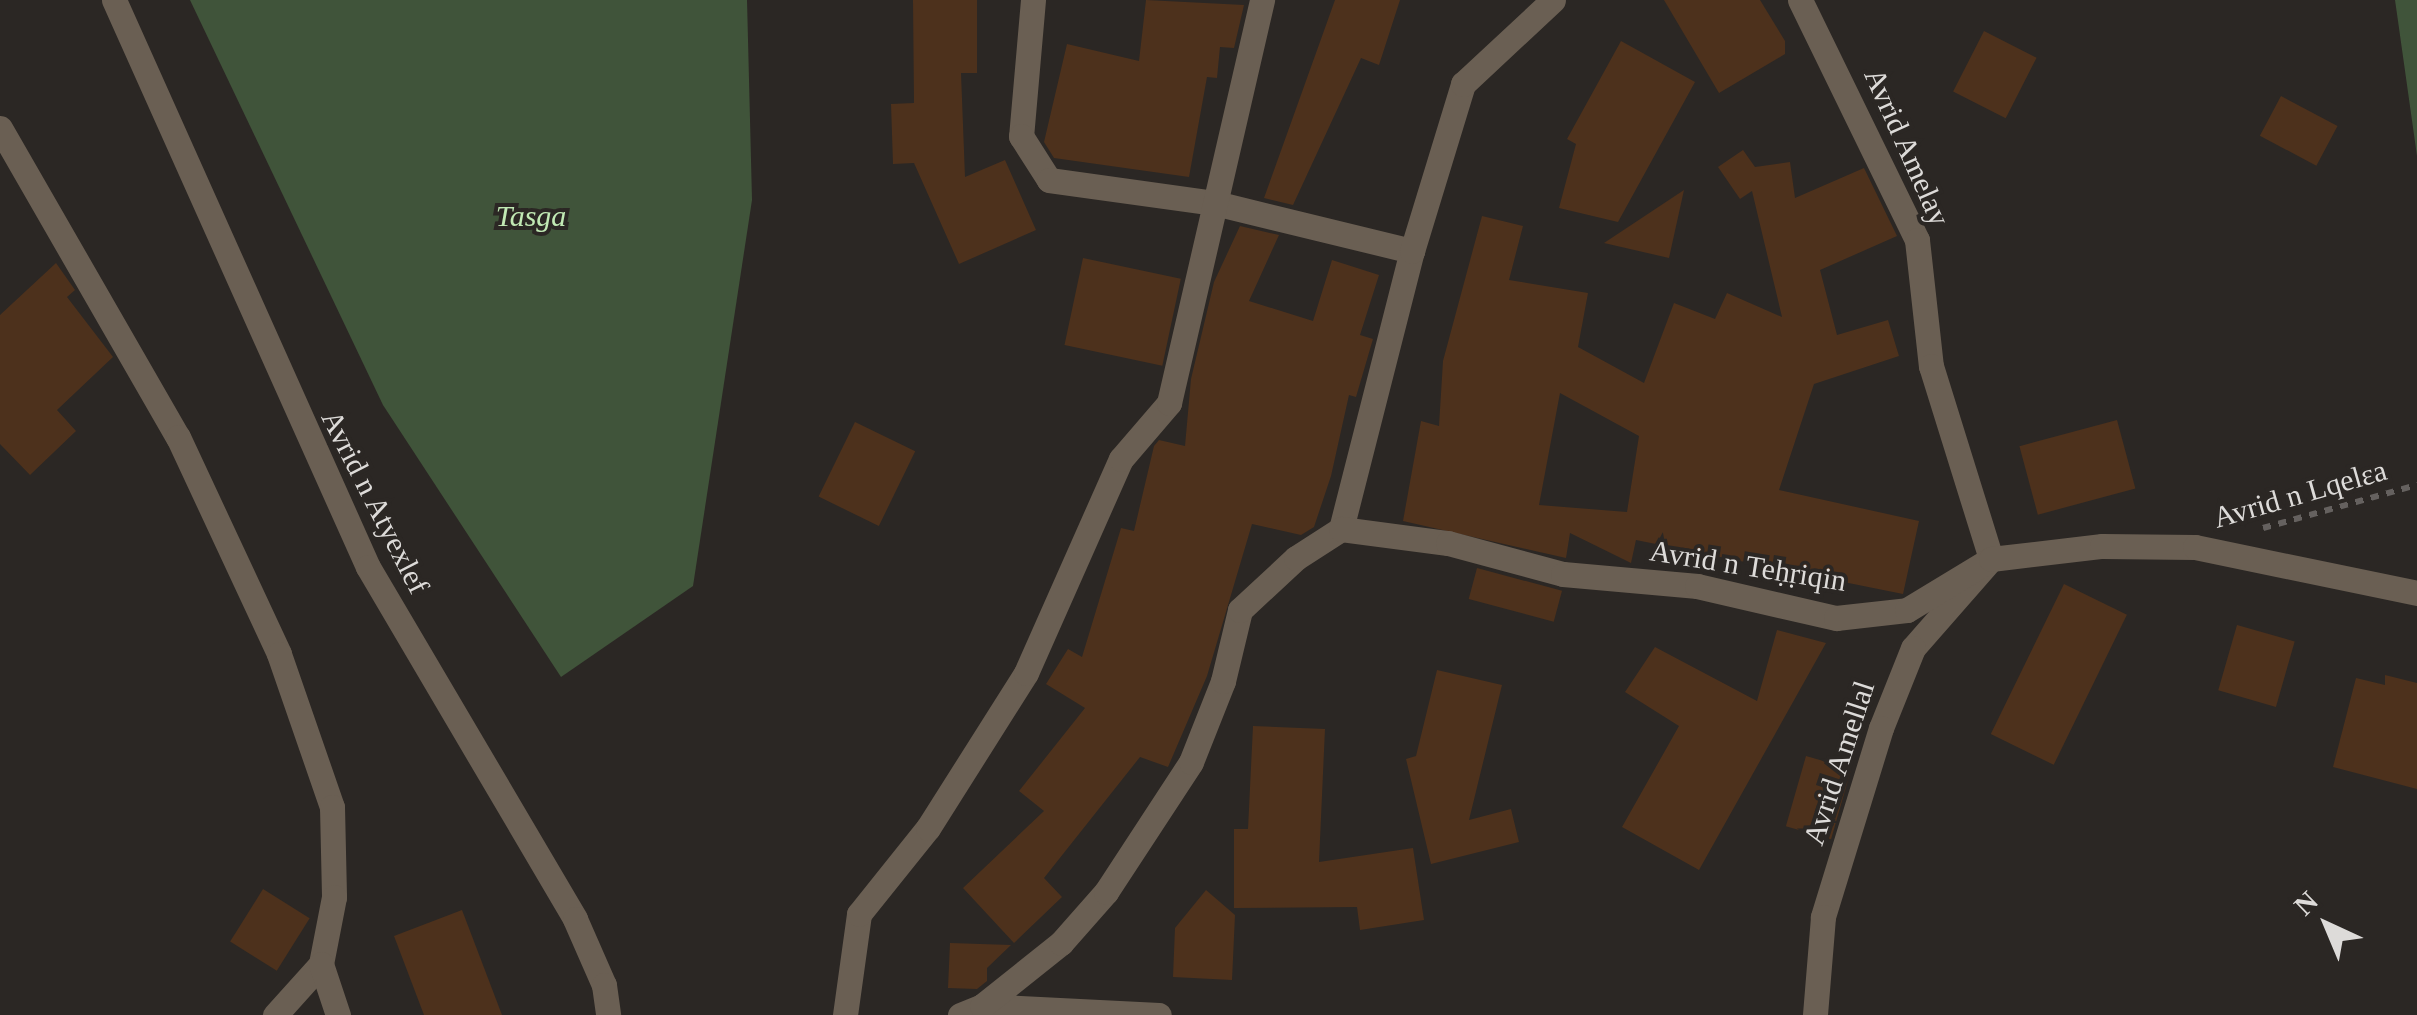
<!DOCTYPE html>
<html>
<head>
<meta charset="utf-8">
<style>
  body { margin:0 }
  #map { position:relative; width:2417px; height:1015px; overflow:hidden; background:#2b2724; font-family:Georgia,serif }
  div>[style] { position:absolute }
  .green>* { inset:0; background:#40543a }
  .building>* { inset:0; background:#4d311c; transform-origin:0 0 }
  .path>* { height:6px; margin-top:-3px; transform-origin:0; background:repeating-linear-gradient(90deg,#65615f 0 8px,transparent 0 16px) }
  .street>* { height:25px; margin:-12.5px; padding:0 12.5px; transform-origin:12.5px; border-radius:12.5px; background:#6a5f53 }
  span { translate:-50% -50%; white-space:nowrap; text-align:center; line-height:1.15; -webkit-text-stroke:8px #2b2724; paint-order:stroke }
  .street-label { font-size:30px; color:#dddbd9 }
  .park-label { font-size:30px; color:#c1e9b4; font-style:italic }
  .north { position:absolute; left:2277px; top:875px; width:100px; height:100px; -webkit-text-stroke:8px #2b2724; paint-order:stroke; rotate:316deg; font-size:28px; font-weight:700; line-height:40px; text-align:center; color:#dddbd9 }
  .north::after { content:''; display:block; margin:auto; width:35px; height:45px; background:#dddbd9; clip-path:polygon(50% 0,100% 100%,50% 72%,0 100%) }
</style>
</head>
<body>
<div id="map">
  <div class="green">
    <div style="clip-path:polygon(190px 0,747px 0,752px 200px,693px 586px,561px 677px,383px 405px)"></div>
    <div style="clip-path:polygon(2395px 0,2417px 0,2417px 156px,2398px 21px)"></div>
  </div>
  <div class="building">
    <div style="clip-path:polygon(913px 0,977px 0,977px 73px,961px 73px,965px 177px,1005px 160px,1036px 230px,959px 264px,914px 163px,893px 164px,891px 104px,914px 103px)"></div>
    <div style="clip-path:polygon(1146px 0,1244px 5px,1234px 48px,1220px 47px,1217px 78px,1207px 77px,1189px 177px,1054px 158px,1044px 142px,1067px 44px,1139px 61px)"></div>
    <div style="clip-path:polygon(1335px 0,1400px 0,1379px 65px,1361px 58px,1293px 205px,1264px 198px)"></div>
    <div style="clip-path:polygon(1664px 0,1760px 0,1785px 41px,1785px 54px,1719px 93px)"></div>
    <div style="left:1984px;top:31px;width:59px;height:68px;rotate:27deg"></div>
    <div style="clip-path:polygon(1621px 41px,1695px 82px,1618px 222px,1559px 208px,1576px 144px,1567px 139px)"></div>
    <div style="left:2281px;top:96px;width:64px;height:45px;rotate:28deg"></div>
    <div style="clip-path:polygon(evenodd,1743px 150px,1755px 167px,1790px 162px,1795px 198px,1864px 168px,1897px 236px,1820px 270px,1837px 335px,1888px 320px,1899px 356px,1814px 384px,1779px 490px,1919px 521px,1903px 594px,1636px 540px,1631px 563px,1570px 533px,1566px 558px,1403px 521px,1421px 421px,1439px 426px,1443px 361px,1482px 216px,1523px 226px,1509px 280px,1588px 293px,1578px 347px,1644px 383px,1674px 303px,1715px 319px,1727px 293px,1782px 317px,1752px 191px,1740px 199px,1718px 167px,1743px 150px,1560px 393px,1639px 436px,1627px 512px,1539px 505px,1560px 393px)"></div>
    <div style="clip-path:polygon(1684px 190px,1669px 258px,1604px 243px)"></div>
    <div style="clip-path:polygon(1240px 226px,1279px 235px,1249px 301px,1313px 321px,1332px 260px,1379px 275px,1360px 335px,1373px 339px,1356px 397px,1349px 395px,1331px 476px,1314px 527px,1301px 535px,1252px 524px,1207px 676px,1168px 767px,1140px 757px,1044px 878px,1062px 897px,1014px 943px,963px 888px,1044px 811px,1019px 791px,1085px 708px,1046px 684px,1068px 649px,1082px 657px,1121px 528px,1134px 531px,1154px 446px,1159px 440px,1185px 446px,1191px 379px,1214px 282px)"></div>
    <div style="left:1083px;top:258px;width:100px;height:89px;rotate:12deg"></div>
    <div style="clip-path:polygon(56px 263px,75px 290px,67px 297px,113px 357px,57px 410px,76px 431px,30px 475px,0 444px,0 315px)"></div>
    <div style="left:2117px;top:420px;width:71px;height:101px;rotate:75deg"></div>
    <div style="left:855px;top:422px;width:67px;height:83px;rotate:26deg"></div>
    <div style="left:1477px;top:568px;width:88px;height:32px;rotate:15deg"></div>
    <div style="left:2064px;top:584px;width:70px;height:167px;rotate:26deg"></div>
    <div style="left:2237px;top:625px;width:60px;height:68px;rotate:16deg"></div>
    <div style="clip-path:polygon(1777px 630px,1826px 643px,1699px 870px,1622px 827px,1679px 726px,1625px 692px,1655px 647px,1757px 701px)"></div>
    <div style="clip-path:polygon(1437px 670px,1502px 685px,1469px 820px,1511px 809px,1519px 842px,1431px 864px,1406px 759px,1416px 756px)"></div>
    <div style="clip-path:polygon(2385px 675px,2417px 683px,2417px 789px,2333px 767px,2356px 678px,2385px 685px)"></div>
    <div style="clip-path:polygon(1253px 726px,1325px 729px,1319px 862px,1413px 848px,1424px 920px,1360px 930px,1357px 907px,1234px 908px,1234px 829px,1248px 829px)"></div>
    <div style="left:1806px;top:756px;width:47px;height:73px;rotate:16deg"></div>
    <div style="left:263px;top:889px;width:55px;height:62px;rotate:32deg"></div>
    <div style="clip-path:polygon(1206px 890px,1235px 915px,1232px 980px,1173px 977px,1175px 928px)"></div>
    <div style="clip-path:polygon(462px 910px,502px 1015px,424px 1015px,394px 936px)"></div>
    <div style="clip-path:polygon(950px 943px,1011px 945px,987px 968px,987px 981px,977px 989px,948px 988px)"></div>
  </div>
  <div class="path">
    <div style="left:2263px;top:528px;width:160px;rotate:-15.6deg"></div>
  </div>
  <div class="street">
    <div style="left:114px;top:0;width:621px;rotate:65.87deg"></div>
    <div style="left:368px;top:567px;width:408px;rotate:59.5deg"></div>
    <div style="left:575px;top:919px;width:72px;rotate:66.3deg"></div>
    <div style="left:604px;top:985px;width:30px;rotate:82deg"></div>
    <div style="left:1033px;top:0;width:137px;rotate:95deg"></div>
    <div style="left:1021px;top:136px;width:52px;rotate:57.5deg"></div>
    <div style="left:1049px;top:180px;width:168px;rotate:7.9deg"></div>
    <div style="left:1215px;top:203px;width:203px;rotate:13.7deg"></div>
    <div style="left:1800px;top:0;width:267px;rotate:64deg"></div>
    <div style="left:1917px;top:240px;width:127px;rotate:83.7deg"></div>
    <div style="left:1931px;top:366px;width:202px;rotate:72.7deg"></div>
    <div style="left:1991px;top:559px;width:118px;rotate:131.2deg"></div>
    <div style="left:1913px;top:648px;width:86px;rotate:111.8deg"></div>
    <div style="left:1881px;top:728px;width:198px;rotate:107.1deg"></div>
    <div style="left:1823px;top:917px;width:98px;rotate:94.7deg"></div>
    <div style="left:0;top:128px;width:357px;rotate:60.1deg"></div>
    <div style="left:178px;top:437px;width:239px;rotate:65deg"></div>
    <div style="left:279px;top:654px;width:162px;rotate:70.9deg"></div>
    <div style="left:332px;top:807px;width:90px;rotate:88.7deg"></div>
    <div style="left:334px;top:897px;width:68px;rotate:101deg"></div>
    <div style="left:321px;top:964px;width:69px;rotate:132deg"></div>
    <div style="left:1341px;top:529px;width:287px;rotate:-75.7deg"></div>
    <div style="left:1412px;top:251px;width:175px;rotate:-73deg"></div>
    <div style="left:1463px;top:84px;width:123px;rotate:-43deg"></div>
    <div style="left:321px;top:964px;width:54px;rotate:71.6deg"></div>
    <div style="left:982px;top:1006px;width:177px;rotate:2.9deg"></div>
    <div style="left:845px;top:1015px;width:102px;rotate:-82.1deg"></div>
    <div style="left:859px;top:914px;width:110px;rotate:-51.3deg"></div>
    <div style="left:928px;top:828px;width:183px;rotate:-57.7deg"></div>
    <div style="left:1026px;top:673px;width:234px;rotate:-66.1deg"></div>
    <div style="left:1121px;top:459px;width:74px;rotate:-49.4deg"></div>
    <div style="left:1169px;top:403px;width:414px;rotate:-77deg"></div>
    <div style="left:960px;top:1015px;width:24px;rotate:-22deg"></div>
    <div style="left:982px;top:1006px;width:101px;rotate:-38.6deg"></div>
    <div style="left:1061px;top:943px;width:68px;rotate:-48.6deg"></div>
    <div style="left:1106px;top:892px;width:155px;rotate:-56.8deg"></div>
    <div style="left:1191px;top:762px;width:87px;rotate:-68.4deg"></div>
    <div style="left:1223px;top:681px;width:73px;rotate:-76.5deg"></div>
    <div style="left:1240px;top:610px;width:76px;rotate:-42.9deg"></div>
    <div style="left:1296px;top:558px;width:54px;rotate:-32.8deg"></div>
    <div style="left:1341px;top:529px;width:108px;rotate:7.5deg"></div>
    <div style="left:1448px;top:543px;width:119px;rotate:15.1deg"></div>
    <div style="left:1563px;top:574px;width:135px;rotate:5.1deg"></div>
    <div style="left:1697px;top:586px;width:143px;rotate:13deg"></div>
    <div style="left:1836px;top:618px;width:71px;rotate:-6.4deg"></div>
    <div style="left:1907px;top:610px;width:98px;rotate:-31.3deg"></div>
    <div style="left:1991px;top:559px;width:112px;rotate:-6.7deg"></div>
    <div style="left:2102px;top:546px;width:93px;rotate:0.6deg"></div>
    <div style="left:2195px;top:547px;width:227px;rotate:11.7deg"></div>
  </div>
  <div class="street-label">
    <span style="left:1907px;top:147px;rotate:66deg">Avrid Amelay</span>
    <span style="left:2300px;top:494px;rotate:-16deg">Avrid n Lqelɛa</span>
    <span style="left:375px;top:502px;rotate:63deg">Avrid n Atyexlef</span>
    <span style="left:1748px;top:566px;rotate:9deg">Avrid n Teḥṛiqin</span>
    <span style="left:1839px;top:763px;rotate:-72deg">Avrid Amellal</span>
  </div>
  <div class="park-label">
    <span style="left:531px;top:216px">Tasga</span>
  </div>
  <div class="north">N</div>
</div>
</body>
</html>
